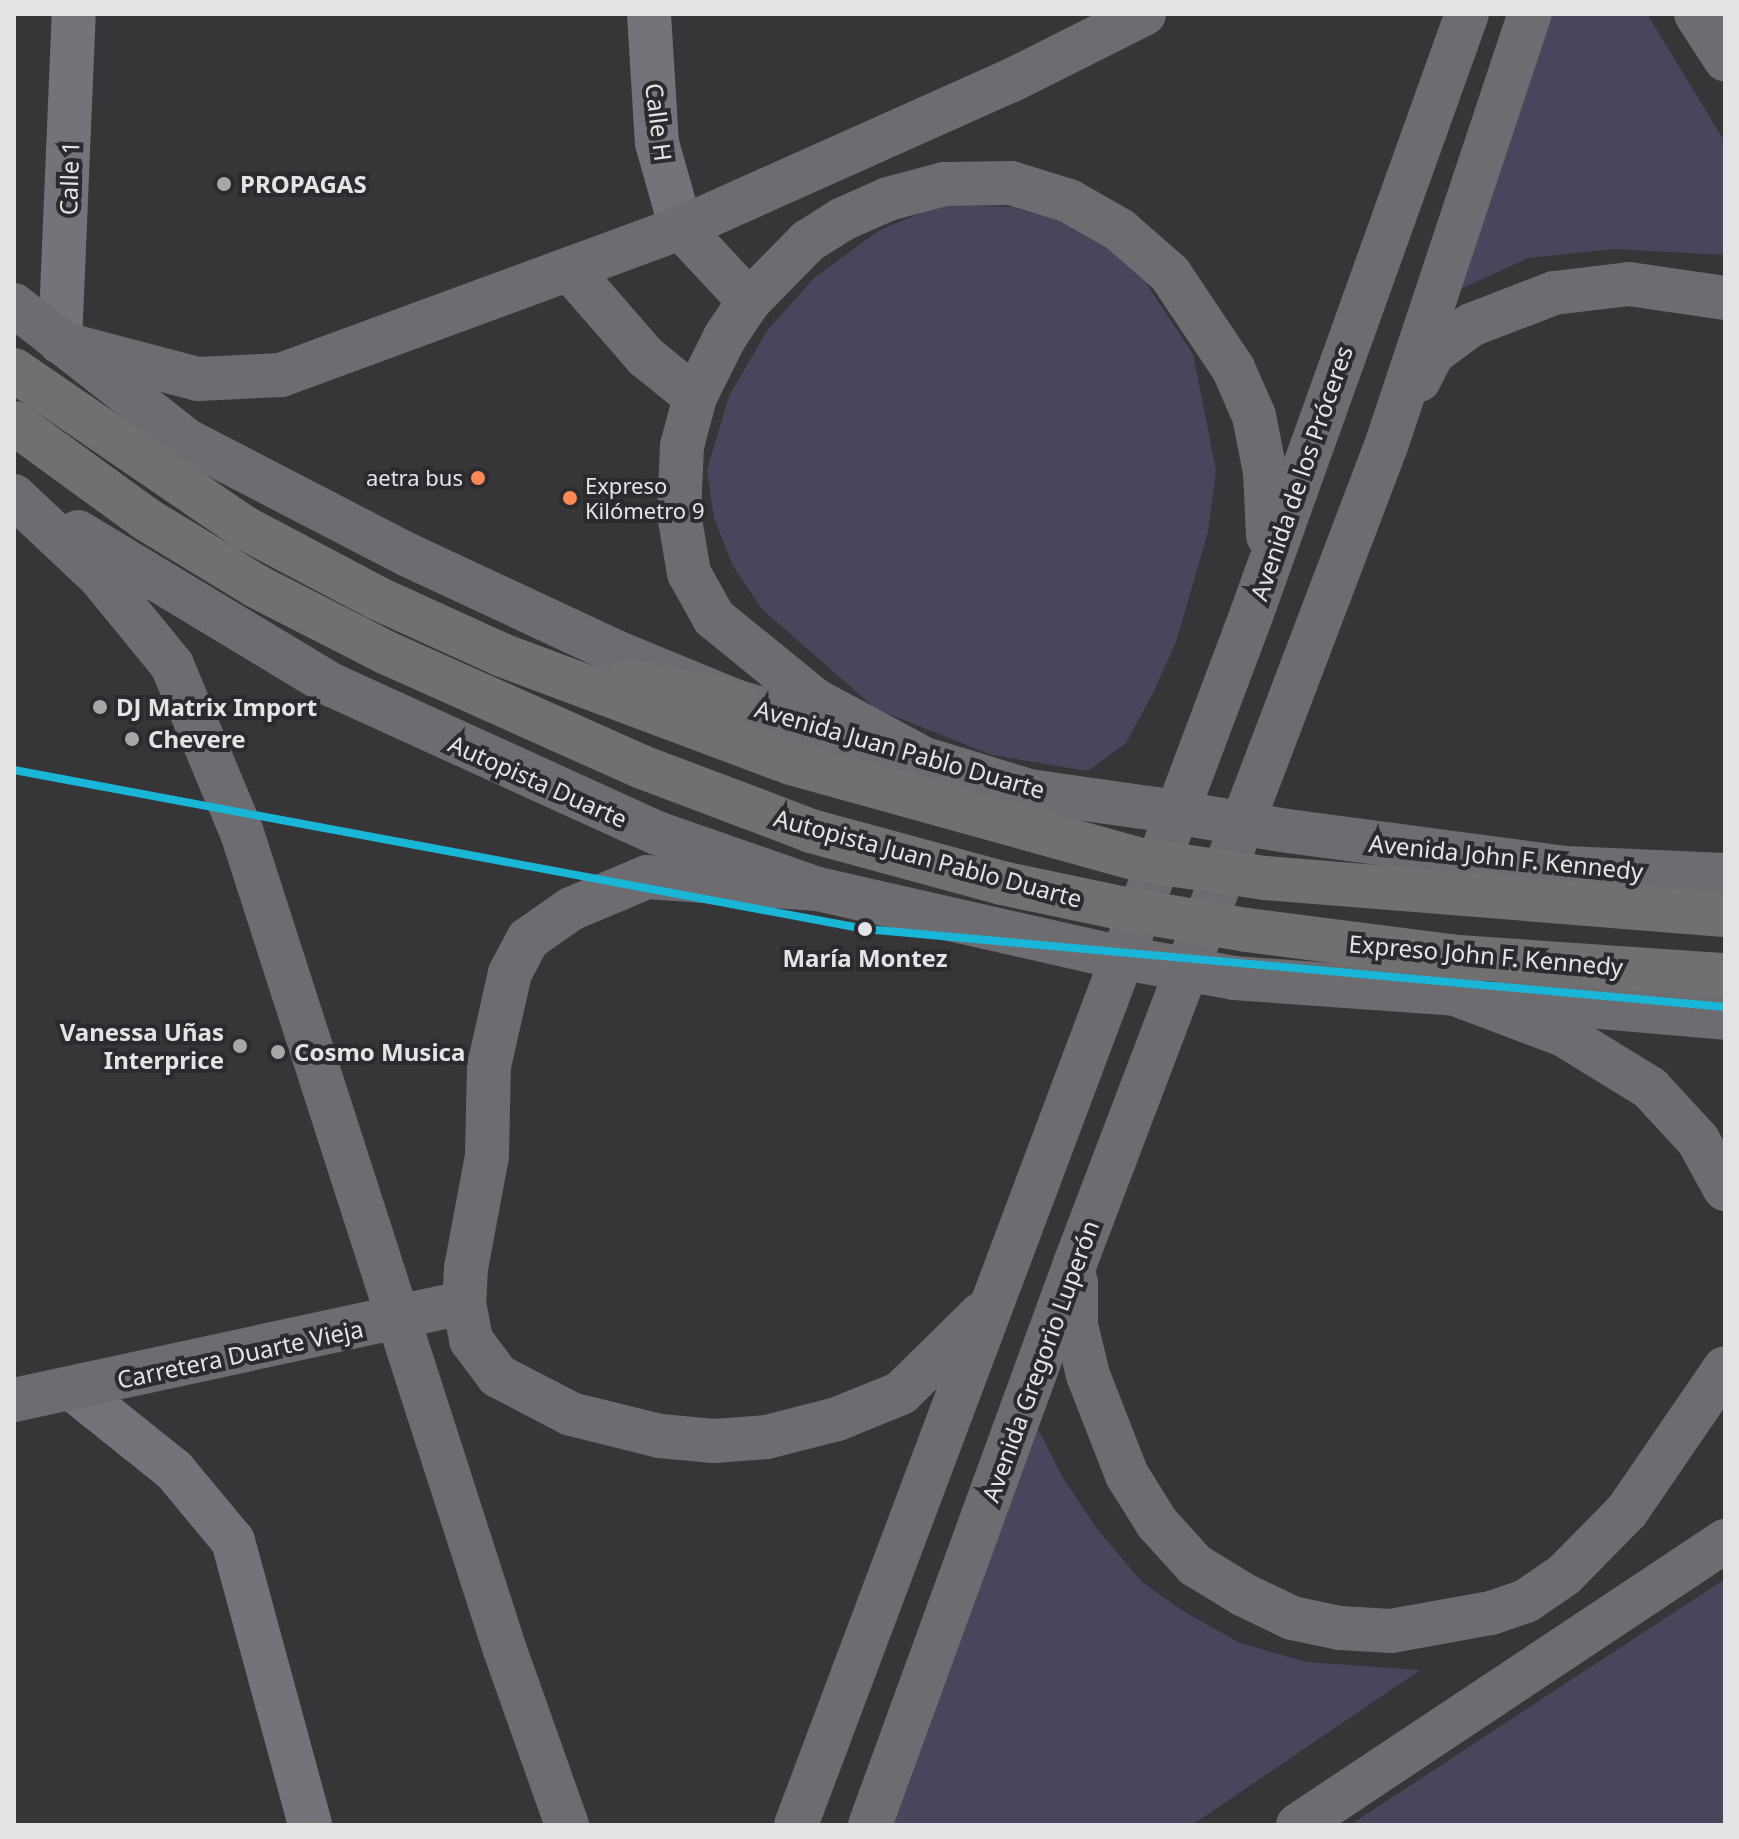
<!DOCTYPE html>
<html>
<head>
<meta charset="utf-8">
<style>
  body { margin:0 }
  #map { position:relative; width:1739px; height:1839px; overflow:hidden; background:#363639; font-family:"Noto Sans",sans-serif }
  div>[style] { position:absolute }
  .green>* { inset:0; background:#48465d }
  .minor>* { height:44px; margin:-22px; padding:0 22px; transform-origin:22px; border-radius:22px; background:#74737a }
  .major>* { height:44px; margin:-22px; padding:0 22px; transform-origin:22px; border-radius:22px; background:#6c6c71 }
  .highway>* { height:44px; margin:-22px; padding:0 22px; transform-origin:22px; border-radius:22px; background:#707073 }
  .major-bridge>* { height:44px; margin:-22px; padding:0 22px; transform-origin:22px; border-radius:22px; background:#6c6c71 }
  .highway-bridge>* { height:44px; margin:-22px; padding:0 22px; transform-origin:22px; border-radius:22px; background:#707073 }
  .metro-1>* { height:8px; margin:-4px; padding:0 4px; transform-origin:4px; border-radius:4px; background:#1ab6d8 }
  .dots>* { width:22px; height:22px; translate:-50% -50%; box-sizing:border-box; border:4px solid #2b2b2f; border-radius:50% }
  span { translate:-50% -50%; white-space:nowrap; text-align:center; line-height:1.15; -webkit-text-stroke:8px #2b2b2f; paint-order:stroke }
  .bus-label { font-size:22px; color:#e4e3e6 }
  .right { translate:-100% -50%; text-align:right }
  .left { translate:0 -50%; text-align:left }
  .street-label { font-size:24px; color:#e4e3e6 }
  .poi-label { font-size:24px; color:#e4e3e6; font-weight:700 }
  .stop-label { font-size:24px; color:#e4e3e6; font-weight:700 }
  .frame { position:absolute; inset:0; border:16px solid #e4e3e6; pointer-events:none }
</style>
</head>
<body>
<div id="map">
  <div class="green">
    <div style="clip-path:polygon(1552px 14px,1647px 14px,1725px 142px,1725px 255px,1615px 249px,1528px 258px,1456px 291px)"></div>
    <div style="clip-path:polygon(940px 205px,1013px 207px,1082px 228px,1138px 271px,1193px 354px,1216px 471px,1208px 532px,1176px 642px,1153px 693px,1126px 743px,1088px 771px,992px 755px,876px 709px,762px 609px,733px 566px,714px 518px,707px 470px,729px 396px,767px 331px,815px 277px,880px 230px)"></div>
    <div style="clip-path:polygon(1034px 1421px,1063px 1478px,1097px 1529px,1142px 1582px,1183px 1611px,1240px 1643px,1306px 1662px,1420px 1670px,1192px 1825px,882px 1825px)"></div>
    <div style="clip-path:polygon(1725px 1579px,1725px 1825px,1350px 1825px)"></div>
  </div>
  <div class="minor">
    <div style="left:649px;top:14px;width:129px;rotate:86.5deg"></div>
    <div style="left:657px;top:143px;width:88px;rotate:74.2deg"></div>
    <div style="left:60px;top:342px;width:328px;rotate:-87.6deg"></div>
    <div style="left:74px;top:1390px;width:128px;rotate:38.7deg"></div>
    <div style="left:174px;top:1470px;width:92px;rotate:50.3deg"></div>
    <div style="left:233px;top:1541px;width:294px;rotate:74.8deg"></div>
  </div>
  <div class="major">
    <div style="left:1696px;top:14px;width:54px;rotate:57.2deg"></div>
    <div style="left:681px;top:228px;width:100px;rotate:47deg"></div>
    <div style="left:570px;top:270px;width:116px;rotate:48.9deg"></div>
    <div style="left:646px;top:357px;width:63px;rotate:39.2deg"></div>
    <div style="left:14px;top:305px;width:219px;rotate:38.1deg"></div>
    <div style="left:186px;top:440px;width:250px;rotate:27.4deg"></div>
    <div style="left:408px;top:555px;width:230px;rotate:25deg"></div>
    <div style="left:616px;top:652px;width:129px;rotate:22.4deg"></div>
    <div style="left:735px;top:701px;width:307px;rotate:17deg"></div>
    <div style="left:1029px;top:791px;width:128px;rotate:8.1deg"></div>
    <div style="left:76px;top:347px;width:126px;rotate:14.7deg"></div>
    <div style="left:198px;top:379px;width:83px;rotate:-2.8deg"></div>
    <div style="left:281px;top:375px;width:426px;rotate:-20.2deg"></div>
    <div style="left:681px;top:228px;width:360px;rotate:-24.1deg"></div>
    <div style="left:1010px;top:81px;width:150px;rotate:-26.6deg"></div>
    <div style="left:1419px;top:380px;width:30px;rotate:-63deg"></div>
    <div style="left:1433px;top:353px;width:47px;rotate:-36.4deg"></div>
    <div style="left:1471px;top:325px;width:89px;rotate:-21.1deg"></div>
    <div style="left:1554px;top:293px;width:76px;rotate:-6.8deg"></div>
    <div style="left:1629px;top:284px;width:97px;rotate:8.3deg"></div>
    <div style="left:14px;top:496px;width:118px;rotate:43.3deg"></div>
    <div style="left:100px;top:577px;width:114px;rotate:50.7deg"></div>
    <div style="left:172px;top:665px;width:182px;rotate:67.4deg"></div>
    <div style="left:242px;top:833px;width:858px;rotate:72.16deg"></div>
    <div style="left:505px;top:1650px;width:186px;rotate:70.5deg"></div>
    <div style="left:78px;top:532px;width:297px;rotate:31.1deg"></div>
    <div style="left:332px;top:685px;width:357px;rotate:24.5deg"></div>
    <div style="left:657px;top:833px;width:170px;rotate:19.2deg"></div>
    <div style="left:818px;top:889px;width:297px;rotate:12.8deg"></div>
    <div style="left:919px;top:756px;width:118px;rotate:-151.7deg"></div>
    <div style="left:815px;top:700px;width:130px;rotate:-140.9deg"></div>
    <div style="left:714px;top:618px;width:51px;rotate:-119.1deg"></div>
    <div style="left:689px;top:573px;width:60px;rotate:-99.6deg"></div>
    <div style="left:679px;top:514px;width:68px;rotate:-87.5deg"></div>
    <div style="left:682px;top:446px;width:51px;rotate:-75.1deg"></div>
    <div style="left:695px;top:397px;width:67px;rotate:-63.4deg"></div>
    <div style="left:725px;top:337px;width:43px;rotate:-56.3deg"></div>
    <div style="left:749px;top:301px;width:84px;rotate:-45.5deg"></div>
    <div style="left:808px;top:241px;width:41px;rotate:-32.2deg"></div>
    <div style="left:843px;top:219px;width:49px;rotate:-24deg"></div>
    <div style="left:888px;top:199px;width:58px;rotate:-15deg"></div>
    <div style="left:944px;top:184px;width:67px;rotate:-0.9deg"></div>
    <div style="left:1011px;top:183px;width:61px;rotate:17.2deg"></div>
    <div style="left:1069px;top:201px;width:59px;rotate:29.6deg"></div>
    <div style="left:1120px;top:230px;width:67px;rotate:41.3deg"></div>
    <div style="left:1170px;top:274px;width:113px;rotate:56.2deg"></div>
    <div style="left:1233px;top:368px;width:52px;rotate:66.4deg"></div>
    <div style="left:1254px;top:416px;width:57px;rotate:78.9deg"></div>
    <div style="left:1265px;top:472px;width:64px;rotate:87.3deg"></div>
    <div style="left:1288px;top:831px;width:280px;rotate:7.6deg"></div>
    <div style="left:1566px;top:868px;width:159px;rotate:2.5deg"></div>
    <div style="left:818px;top:889px;width:171px;rotate:-176deg"></div>
    <div style="left:647px;top:877px;width:82px;rotate:157.2deg"></div>
    <div style="left:571px;top:909px;width:52px;rotate:145.1deg"></div>
    <div style="left:528px;top:939px;width:38px;rotate:118deg"></div>
    <div style="left:510px;top:973px;width:95px;rotate:102.7deg"></div>
    <div style="left:489px;top:1066px;width:90px;rotate:91.3deg"></div>
    <div style="left:487px;top:1156px;width:114px;rotate:100.6deg"></div>
    <div style="left:466px;top:1268px;width:35px;rotate:93deg"></div>
    <div style="left:464px;top:1303px;width:38px;rotate:79deg"></div>
    <div style="left:471px;top:1340px;width:45px;rotate:53.1deg"></div>
    <div style="left:498px;top:1376px;width:82px;rotate:27.5deg"></div>
    <div style="left:571px;top:1414px;width:92px;rotate:13.9deg"></div>
    <div style="left:660px;top:1436px;width:54px;rotate:5.3deg"></div>
    <div style="left:714px;top:1441px;width:53px;rotate:-4.3deg"></div>
    <div style="left:767px;top:1437px;width:72px;rotate:-14.4deg"></div>
    <div style="left:837px;top:1419px;width:69px;rotate:-22.1deg"></div>
    <div style="left:901px;top:1393px;width:112px;rotate:-44.6deg"></div>
    <div style="left:1234px;top:978px;width:222px;rotate:4.1deg"></div>
    <div style="left:1455px;top:994px;width:116px;rotate:20.6deg"></div>
    <div style="left:1564px;top:1035px;width:101px;rotate:31.6deg"></div>
    <div style="left:1650px;top:1088px;width:71px;rotate:47.3deg"></div>
    <div style="left:1698px;top:1140px;width:56px;rotate:61.1deg"></div>
    <div style="left:1509px;top:999px;width:217px;rotate:5deg"></div>
    <div style="left:1076px;top:1282px;width:43px;rotate:90deg"></div>
    <div style="left:1076px;top:1325px;width:51px;rotate:76.5deg"></div>
    <div style="left:1088px;top:1375px;width:107px;rotate:68.7deg"></div>
    <div style="left:1127px;top:1475px;width:57px;rotate:58deg"></div>
    <div style="left:1157px;top:1523px;width:57px;rotate:47.9deg"></div>
    <div style="left:1195px;top:1565px;width:57px;rotate:31.5deg"></div>
    <div style="left:1244px;top:1595px;width:53px;rotate:25.6deg"></div>
    <div style="left:1292px;top:1618px;width:49px;rotate:11.8deg"></div>
    <div style="left:1340px;top:1628px;width:51px;rotate:3.4deg"></div>
    <div style="left:1391px;top:1631px;width:102px;rotate:-10.2deg"></div>
    <div style="left:1491px;top:1613px;width:37px;rotate:-19deg"></div>
    <div style="left:1526px;top:1601px;width:46px;rotate:-34.4deg"></div>
    <div style="left:1564px;top:1575px;width:90px;rotate:-45.5deg"></div>
    <div style="left:1627px;top:1511px;width:173px;rotate:-55.6deg"></div>
    <div style="left:14px;top:1400px;width:460px;rotate:-12.2deg"></div>
    <div style="left:796px;top:1825px;width:1295px;rotate:-69.38deg"></div>
    <div style="left:1252px;top:613px;width:636px;rotate:-70.26deg"></div>
    <div style="left:870px;top:1825px;width:600px;rotate:-69.94deg"></div>
    <div style="left:1076px;top:1261px;width:875px;rotate:-69.18deg"></div>
    <div style="left:1387px;top:443px;width:452px;rotate:-71.6deg"></div>
    <div style="left:1298px;top:1825px;width:513px;rotate:-33.63deg"></div>
  </div>
  <div class="highway">
    <div style="left:14px;top:370px;width:280px;rotate:34.4deg"></div>
    <div style="left:245px;top:528px;width:149px;rotate:27.9deg"></div>
    <div style="left:377px;top:598px;width:137px;rotate:24.5deg"></div>
    <div style="left:502px;top:655px;width:309px;rotate:20.5deg"></div>
    <div style="left:791px;top:763px;width:363px;rotate:15.5deg"></div>
    <div style="left:14px;top:423px;width:163px;rotate:36deg"></div>
    <div style="left:146px;top:519px;width:129px;rotate:31.3deg"></div>
    <div style="left:256px;top:586px;width:147px;rotate:27.1deg"></div>
    <div style="left:387px;top:653px;width:279px;rotate:24.1deg"></div>
    <div style="left:642px;top:767px;width:181px;rotate:20.7deg"></div>
    <div style="left:811px;top:831px;width:198px;rotate:15.2deg"></div>
    <div style="left:1002px;top:883px;width:126px;rotate:11.9deg"></div>
    <div style="left:630px;top:681px;width:107px;rotate:10.8deg"></div>
    <div style="left:1265px;top:878px;width:461px;rotate:4.6deg"></div>
    <div style="left:1247px;top:930px;width:213px;rotate:7.3deg"></div>
    <div style="left:1458px;top:957px;width:268px;rotate:3.9deg"></div>
  </div>
  <div class="major-bridge">
    <div style="left:1156px;top:809px;width:134px;rotate:9.5deg"></div>
    <div style="left:1108px;top:955px;width:128px;rotate:10.3deg"></div>
  </div>
  <div class="highway-bridge">
    <div style="left:1141px;top:860px;width:125px;rotate:8.3deg"></div>
    <div style="left:1125px;top:909px;width:124px;rotate:9.8deg"></div>
  </div>
  <div class="metro-1">
    <div style="left:14px;top:770px;width:866px;rotate:10.58deg"></div>
    <div style="left:865px;top:929px;width:864px;rotate:5.18deg"></div>
  </div>
  <div class="dots">
    <div style="left:224px;top:184px;background:#a7a6a9"></div>
    <div style="left:478px;top:478px;background:#f98a56"></div>
    <div style="left:570px;top:498px;background:#f98a56"></div>
    <div style="left:100px;top:707px;background:#a7a6a9"></div>
    <div style="left:132px;top:739px;background:#a7a6a9"></div>
    <div style="left:865px;top:929px;background:#e4e3e6"></div>
    <div style="left:240px;top:1046px;background:#a7a6a9"></div>
    <div style="left:278px;top:1052px;background:#a7a6a9"></div>
  </div>
  <div class="bus-label">
    <span class="right" style="left:463px;top:478px">aetra bus</span>
    <span class="left" style="left:585px;top:498px">Expreso<br>Kilómetro 9</span>
  </div>
  <div class="street-label">
    <span style="left:659px;top:122px;rotate:83deg">Calle H</span>
    <span style="left:69px;top:178px;rotate:-88deg">Calle 1</span>
    <span style="left:1301px;top:473px;rotate:-71deg">Avenida de los Próceres</span>
    <span style="left:900px;top:749px;rotate:16deg">Avenida Juan Pablo Duarte</span>
    <span style="left:538px;top:781px;rotate:24deg">Autopista Duarte</span>
    <span style="left:1506px;top:857px;rotate:6deg">Avenida John F. Kennedy</span>
    <span style="left:928px;top:858px;rotate:15deg">Autopista Juan Pablo Duarte</span>
    <span style="left:1486px;top:955px;rotate:5deg">Expreso John F. Kennedy</span>
    <span style="left:240px;top:1354px;rotate:-12deg">Carretera Duarte Vieja</span>
    <span style="left:1040px;top:1361px;rotate:-70deg">Avenida Gregorio Luperón</span>
  </div>
  <div class="poi-label">
    <span class="left" style="left:240px;top:184px">PROPAGAS</span>
    <span class="left" style="left:116px;top:707px">DJ Matrix Import</span>
    <span class="left" style="left:148px;top:739px">Chevere</span>
    <span class="right" style="left:224px;top:1046px">Vanessa Uñas<br>Interprice</span>
    <span class="left" style="left:294px;top:1052px">Cosmo Musica</span>
  </div>
  <div class="stop-label">
    <span style="left:865px;top:958px">María Montez</span>
  </div>
  <div class="frame"></div>
</div>
</body>
</html>
